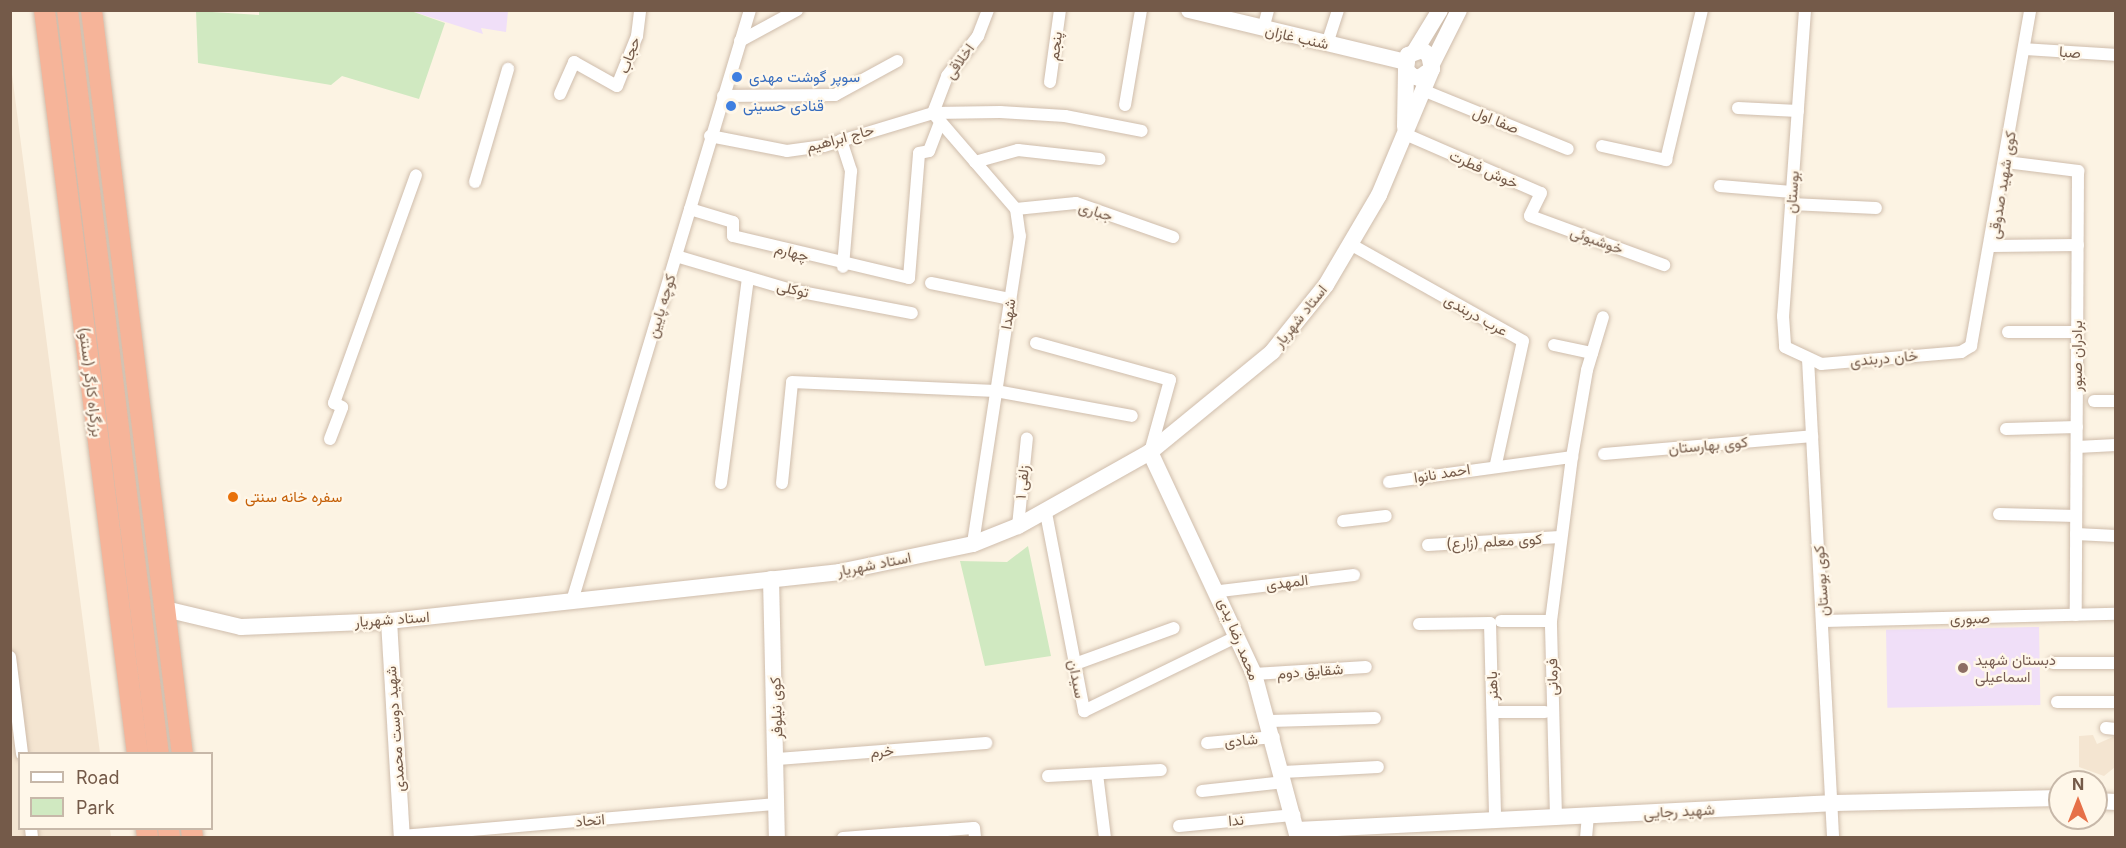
<!DOCTYPE html>
<html>
<head>
<meta charset="utf-8">
<style>
  body { margin:0 }
  #map { position:relative; width:2126px; height:848px; overflow:hidden; background:#fcf3e3; font-family:Inter,Vazirmatn,sans-serif }
  div>[style] { position:absolute }
  .residential>* { inset:0; background:#f4e5d1 }
  .education>* { inset:0; background:#f0dff8; transform-origin:0 0 }
  .green>* { inset:0; background:#d0e9c1 }
  .roads { filter:drop-shadow(0 0 2px #cfbdac) drop-shadow(0 0 2px #cfbdac) }
  .street>* { height:12px; margin:-6px; padding:0 6px; transform-origin:6px; border-radius:6px; background:#fff }
  .secondary>* { height:16px; margin:-8px; padding:0 8px; transform-origin:8px; border-radius:8px; background:#fff }
  .highway>* { height:21px; margin:-10.5px; padding:0 10.5px; transform-origin:10.5px; border-radius:10.5px; background:#f6b499 }
  .dots>* { width:16px; height:16px; translate:-50% -50%; box-sizing:border-box; border:3px solid #fff7e9; border-radius:50% }
  span { translate:-50% -50%; white-space:nowrap; text-align:center; line-height:1.15; -webkit-text-stroke:4.5px #fff7e9; paint-order:stroke }
  .street-label { font-size:15px; color:#745a49 }
  .shop-label { font-size:15px; color:#366cbe }
  .left { translate:0 -50%; text-align:left }
  .food-label { font-size:15px; color:#c56008 }
  .education-label { font-size:15px; color:#785e54 }
  .frame { position:absolute; inset:0; border:12px solid #745a49; pointer-events:none }
  .legend { position:absolute; left:18px; top:752px; width:195px; height:78px; box-sizing:border-box; background:#fff7e9; border:2px solid #c7b8a9; margin:0; padding:8px 10px; list-style:none; font-size:18px; color:#745a49 }
  .legend li { display:flex; align-items:center; gap:12px; height:30px }
  .legend b { width:30px; border:2px solid #c7b8a9 }
  .north { position:absolute; left:2048px; top:770px; width:60px; height:60px; box-sizing:border-box; background:#fff7e9; border:2px solid #c7b8a9; border-radius:50%; rotate:0deg; font-size:16px; font-weight:700; line-height:24px; text-align:center; color:#745a49 }
  .north::after { content:''; display:block; margin:auto; width:21px; height:27px; background:#e67048; clip-path:polygon(50% 0,100% 100%,50% 72%,0 100%) }
</style>
</head>
<body>
<div id="map">
  <div class="residential">
    <div style="clip-path:polygon(10px 59px,100px 753px,20px 754px,20px 828px,110px 829px,111px 837px,11px 837px)"></div>
    <div style="clip-path:polygon(2093px 735px,2097px 744px,2115px 736px,2115px 767px,2104px 776px,2079px 767px,2079px 736px)"></div>
  </div>
  <div class="education">
    <div style="clip-path:polygon(411px 11px,508px 11px,506px 32px,481px 28px,483px 34px)"></div>
    <div style="left:2039px;top:627px;width:78px;height:153px;rotate:89deg"></div>
  </div>
  <div class="green">
    <div style="clip-path:polygon(259px 11px,411px 11px,445px 23px,419px 99px,342px 76px,331px 85px,198px 63px,196px 11px,259px 15px)"></div>
    <div style="clip-path:polygon(1028px 546px,1051px 656px,985px 666px,960px 561px,1007px 562px)"></div>
  </div>
  <div class="roads">
    <div class="street">
      <div style="left:1805px;top:10px;width:307px;rotate:94.1deg"></div>
      <div style="left:1783px;top:316px;width:31px;rotate:86deg"></div>
      <div style="left:1785px;top:347px;width:40px;rotate:25deg"></div>
      <div style="left:1821px;top:364px;width:141px;rotate:-4.9deg"></div>
      <div style="left:1961px;top:352px;width:12px;rotate:-31deg"></div>
      <div style="left:1971px;top:346px;width:341px;rotate:-80deg"></div>
      <div style="left:1263px;top:29px;width:20px;rotate:-75deg"></div>
      <div style="left:740px;top:41px;width:65px;rotate:-28.5deg"></div>
      <div style="left:1327px;top:44px;width:36px;rotate:-72deg"></div>
      <div style="left:2024px;top:49px;width:92px;rotate:3.7deg"></div>
      <div style="left:1050px;top:82px;width:73px;rotate:-82.1deg"></div>
      <div style="left:1425px;top:91px;width:154px;rotate:22.1deg"></div>
      <div style="left:560px;top:94px;width:35px;rotate:-66deg"></div>
      <div style="left:574px;top:62px;width:49px;rotate:29.2deg"></div>
      <div style="left:617px;top:86px;width:54px;rotate:-68.2deg"></div>
      <div style="left:637px;top:36px;width:26px;rotate:-83deg"></div>
      <div style="left:723px;top:96px;width:112px;rotate:-0.5deg"></div>
      <div style="left:835px;top:95px;width:71px;rotate:-28.7deg"></div>
      <div style="left:1125px;top:105px;width:96px;rotate:-80.4deg"></div>
      <div style="left:1738px;top:108px;width:60px;rotate:2.9deg"></div>
      <div style="left:933px;top:113px;width:127px;rotate:49.2deg"></div>
      <div style="left:1016px;top:209px;width:27px;rotate:82deg"></div>
      <div style="left:1020px;top:236px;width:312px;rotate:98.7deg"></div>
      <div style="left:933px;top:113px;width:40px;rotate:-69deg"></div>
      <div style="left:947px;top:76px;width:51px;rotate:-52.2deg"></div>
      <div style="left:978px;top:36px;width:28px;rotate:-69deg"></div>
      <div style="left:1405px;top:134px;width:148px;rotate:23.5deg"></div>
      <div style="left:1541px;top:193px;width:25px;rotate:116deg"></div>
      <div style="left:1530px;top:216px;width:143px;rotate:20.1deg"></div>
      <div style="left:710px;top:136px;width:78px;rotate:11deg"></div>
      <div style="left:787px;top:151px;width:37px;rotate:-8deg"></div>
      <div style="left:824px;top:146px;width:114px;rotate:-16.8deg"></div>
      <div style="left:933px;top:113px;width:67px;rotate:-0.9deg"></div>
      <div style="left:1000px;top:112px;width:65px;rotate:3.5deg"></div>
      <div style="left:1065px;top:116px;width:78px;rotate:11deg"></div>
      <div style="left:841px;top:140px;width:33px;rotate:72deg"></div>
      <div style="left:851px;top:171px;width:96px;rotate:94.8deg"></div>
      <div style="left:1602px;top:146px;width:66px;rotate:12.3deg"></div>
      <div style="left:1666px;top:160px;width:154px;rotate:-76.5deg"></div>
      <div style="left:975px;top:162px;width:45px;rotate:-15.6deg"></div>
      <div style="left:1018px;top:150px;width:82px;rotate:6.3deg"></div>
      <div style="left:2006px;top:162px;width:73px;rotate:7.1deg"></div>
      <div style="left:2078px;top:171px;width:444px;rotate:90.3deg"></div>
      <div style="left:475px;top:182px;width:118px;rotate:-73.7deg"></div>
      <div style="left:1720px;top:186px;width:72px;rotate:4.8deg"></div>
      <div style="left:1791px;top:204px;width:85px;rotate:2.7deg"></div>
      <div style="left:690px;top:209px;width:45px;rotate:16.8deg"></div>
      <div style="left:733px;top:222px;width:14px;rotate:90deg"></div>
      <div style="left:733px;top:236px;width:181px;rotate:13.4deg"></div>
      <div style="left:909px;top:278px;width:125px;rotate:-85.4deg"></div>
      <div style="left:919px;top:153px;width:10px;rotate:-11deg"></div>
      <div style="left:929px;top:151px;width:31px;rotate:-69deg"></div>
      <div style="left:1016px;top:209px;width:60px;rotate:-5.7deg"></div>
      <div style="left:1076px;top:203px;width:103px;rotate:19.3deg"></div>
      <div style="left:1350px;top:244px;width:198px;rotate:29.3deg"></div>
      <div style="left:1523px;top:341px;width:126px;rotate:102.4deg"></div>
      <div style="left:1992px;top:246px;width:86px;rotate:-0.7deg"></div>
      <div style="left:676px;top:256px;width:120px;rotate:16.5deg"></div>
      <div style="left:791px;top:290px;width:123px;rotate:10.8deg"></div>
      <div style="left:931px;top:283px;width:81px;rotate:11.4deg"></div>
      <div style="left:2008px;top:332px;width:69px"></div>
      <div style="left:1036px;top:343px;width:139px;rotate:15.4deg"></div>
      <div style="left:1170px;top:380px;width:75px;rotate:105.5deg"></div>
      <div style="left:1554px;top:345px;width:39px;rotate:12deg"></div>
      <div style="left:1808px;top:359px;width:480px;rotate:87deg"></div>
      <div style="left:2094px;top:401px;width:22px"></div>
      <div style="left:2006px;top:429px;width:71px;rotate:-1.6deg"></div>
      <div style="left:330px;top:439px;width:34px;rotate:-69deg"></div>
      <div style="left:342px;top:407px;width:9px;rotate:-153deg"></div>
      <div style="left:334px;top:403px;width:242px;rotate:-70.2deg"></div>
      <div style="left:2077px;top:447px;width:39px;rotate:-3deg"></div>
      <div style="left:1604px;top:454px;width:209px;rotate:-4.9deg"></div>
      <div style="left:1389px;top:482px;width:185px;rotate:-7.8deg"></div>
      <div style="left:721px;top:483px;width:207px;rotate:-82.5deg"></div>
      <div style="left:782px;top:483px;width:101px;rotate:-84.3deg"></div>
      <div style="left:792px;top:382px;width:204px;rotate:2.5deg"></div>
      <div style="left:996px;top:391px;width:138px;rotate:10.4deg"></div>
      <div style="left:1046px;top:513px;width:202px;rotate:79.1deg"></div>
      <div style="left:1084px;top:711px;width:171px;rotate:-26deg"></div>
      <div style="left:1999px;top:514px;width:77px;rotate:1.5deg"></div>
      <div style="left:1343px;top:521px;width:43px;rotate:-6.6deg"></div>
      <div style="left:1018px;top:526px;width:88px;rotate:-84.2deg"></div>
      <div style="left:2076px;top:534px;width:40px;rotate:2.9deg"></div>
      <div style="left:1428px;top:545px;width:132px;rotate:-3.5deg"></div>
      <div style="left:1220px;top:591px;width:135px;rotate:-6.8deg"></div>
      <div style="left:572px;top:601px;width:617px;rotate:-73.24deg"></div>
      <div style="left:1501px;top:621px;width:50px"></div>
      <div style="left:1824px;top:621px;width:292px;rotate:-1.4deg"></div>
      <div style="left:1419px;top:624px;width:71px;rotate:-0.8deg"></div>
      <div style="left:1490px;top:623px;width:197px;rotate:88.5deg"></div>
      <div style="left:10px;top:657px;width:98px;rotate:82.9deg"></div>
      <div style="left:2053px;top:663px;width:63px"></div>
      <div style="left:1075px;top:664px;width:105px;rotate:-20deg"></div>
      <div style="left:1254px;top:674px;width:112px;rotate:-3.6deg"></div>
      <div style="left:2057px;top:702px;width:59px"></div>
      <div style="left:1493px;top:712px;width:52px"></div>
      <div style="left:1270px;top:721px;width:105px;rotate:-1.6deg"></div>
      <div style="left:2106px;top:728px;width:10px;rotate:6deg"></div>
      <div style="left:1207px;top:743px;width:67px;rotate:-5.1deg"></div>
      <div style="left:777px;top:759px;width:210px;rotate:-4.4deg"></div>
      <div style="left:1283px;top:772px;width:95px;rotate:-3deg"></div>
      <div style="left:1097px;top:774px;width:64px;rotate:82.9deg"></div>
      <div style="left:1048px;top:776px;width:113px;rotate:-3deg"></div>
      <div style="left:1202px;top:791px;width:83px;rotate:-6.2deg"></div>
      <div style="left:1556px;top:817px;width:196px;rotate:-91.5deg"></div>
      <div style="left:1551px;top:621px;width:165px;rotate:-82.7deg"></div>
      <div style="left:1572px;top:457px;width:88px;rotate:-80.2deg"></div>
      <div style="left:1587px;top:370px;width:55px;rotate:-73.2deg"></div>
      <div style="left:1179px;top:826px;width:116px;rotate:-5.5deg"></div>
      <div style="left:31px;top:828px;width:10px;rotate:84deg"></div>
      <div style="left:402px;top:836px;width:376px;rotate:-4.9deg"></div>
      <div style="left:843px;top:838px;width:131px;rotate:-4.4deg"></div>
      <div style="left:974px;top:828px;width:10px;rotate:84deg"></div>
      <div style="left:1586px;top:838px;width:22px;rotate:-85deg"></div>
    </div>
    <div class="secondary">
      <div style="left:1189px;top:10px;width:222px;rotate:13.5deg"></div>
      <div style="left:1415px;top:51px;width:48px;rotate:-58.6deg"></div>
      <div style="left:1433px;top:62px;width:58px;rotate:-63.4deg"></div>
      <div style="left:1405px;top:127px;width:57px;rotate:-89deg"></div>
      <div style="left:1150px;top:452px;width:245px;rotate:64.9deg"></div>
      <div style="left:1254px;top:674px;width:170px;rotate:75deg"></div>
      <div style="left:771px;top:579px;width:259px;rotate:88.7deg"></div>
      <div style="left:165px;top:609px;width:78px;rotate:13.3deg"></div>
      <div style="left:241px;top:627px;width:148px;rotate:-2.3deg"></div>
      <div style="left:389px;top:621px;width:453px;rotate:-6.2deg"></div>
      <div style="left:839px;top:572px;width:137px;rotate:-11.8deg"></div>
      <div style="left:973px;top:544px;width:48px;rotate:-21.8deg"></div>
      <div style="left:1018px;top:526px;width:151px;rotate:-29.3deg"></div>
      <div style="left:1150px;top:452px;width:158px;rotate:-39.3deg"></div>
      <div style="left:1272px;top:352px;width:86px;rotate:-51.1deg"></div>
      <div style="left:1326px;top:285px;width:104px;rotate:-59.5deg"></div>
      <div style="left:1379px;top:195px;width:137px;rotate:-67.2deg"></div>
      <div style="left:1432px;top:69px;width:14px;rotate:-102deg"></div>
      <div style="left:1429px;top:55px;width:9px;rotate:-144deg"></div>
      <div style="left:1422px;top:50px;width:15px;rotate:160deg"></div>
      <div style="left:1408px;top:55px;width:15px;rotate:98deg"></div>
      <div style="left:1406px;top:70px;width:8px;rotate:45deg"></div>
      <div style="left:1412px;top:76px;width:7px;rotate:16deg"></div>
      <div style="left:1419px;top:78px;width:16px;rotate:-35deg"></div>
      <div style="left:389px;top:621px;width:217px;rotate:86.6deg"></div>
      <div style="left:2096px;top:801px;width:20px;rotate:3deg"></div>
      <div style="left:1297px;top:830px;width:539px;rotate:-2.87deg"></div>
      <div style="left:1835px;top:803px;width:225px;rotate:-1.3deg"></div>
    </div>
    <div class="highway">
      <div style="left:44px;top:10px;width:750px;rotate:82.87deg"></div>
      <div style="left:67px;top:10px;width:750px;rotate:83.03deg"></div>
      <div style="left:91px;top:10px;width:750px;rotate:83.03deg"></div>
      <div style="left:146px;top:828px;width:10px;rotate:84deg"></div>
      <div style="left:168px;top:828px;width:10px;rotate:84deg"></div>
      <div style="left:191px;top:828px;width:10px;rotate:84deg"></div>
    </div>
  </div>
  <div class="dots">
    <div style="left:737px;top:77px;background:#3f7fe0"></div>
    <div style="left:731px;top:106px;background:#3f7fe0"></div>
    <div style="left:233px;top:497px;background:#e8710a"></div>
    <div style="left:1963px;top:668px;background:#8d6e63"></div>
  </div>
  <div class="street-label">
    <span style="left:1297px;top:37px;rotate:13deg">شنب غازان</span>
    <span style="left:1055px;top:46px;rotate:-83deg">پنجم</span>
    <span style="left:2070px;top:52px;rotate:4deg">صبا</span>
    <span style="left:629px;top:55px;rotate:-70deg">حجاب</span>
    <span style="left:959px;top:61px;rotate:-54deg">اخلاقی</span>
    <span style="left:1496px;top:120px;rotate:22deg">صفا اول</span>
    <span style="left:840px;top:138px;rotate:-15deg">حاج ابراهیم</span>
    <span style="left:1484px;top:169px;rotate:24deg">خوش فطرت</span>
    <span style="left:2002px;top:185px;rotate:-81deg">کوی شهید صدوقی</span>
    <span style="left:1792px;top:192px;rotate:-86deg">بوستان</span>
    <span style="left:1096px;top:211px;rotate:18deg">جباری</span>
    <span style="left:1597px;top:240px;rotate:20deg">خوشبوئی</span>
    <span style="left:792px;top:252px;rotate:15deg">چهارم</span>
    <span style="left:793px;top:289px;rotate:13deg">توکلی</span>
    <span style="left:661px;top:306px;rotate:-73deg">کوچه پایین</span>
    <span style="left:1008px;top:314px;rotate:-81deg">شهدا</span>
    <span style="left:1476px;top:315px;rotate:29deg">عرب دربندی</span>
    <span style="left:1300px;top:316px;rotate:-51deg">استاد شهریار</span>
    <span style="left:2077px;top:356px;rotate:-90deg">برادران صبور</span>
    <span style="left:1884px;top:358px;rotate:-5deg">خان دربندی</span>
    <span style="left:91px;top:382px;rotate:83deg">بزرگراه کارگر (سنتو)</span>
    <span style="left:1708px;top:445px;rotate:-5deg">کوی بهارستان</span>
    <span style="left:1442px;top:473px;rotate:-9deg">احمد نانوا</span>
    <span style="left:1022px;top:482px;rotate:-84deg">زلفی ۱</span>
    <span style="left:1494px;top:541px;rotate:-3deg">کوی معلم (زارع)</span>
    <span style="left:874px;top:564px;rotate:-11deg">استاد شهریار</span>
    <span style="left:1821px;top:581px;rotate:-94deg">کوی بوستان</span>
    <span style="left:1287px;top:582px;rotate:-7deg">المهدی</span>
    <span style="left:1970px;top:618px;rotate:-1deg">صبوری</span>
    <span style="left:392px;top:619px;rotate:-4deg">استاد شهریار</span>
    <span style="left:1239px;top:639px;rotate:68deg">محمد رضا یدی</span>
    <span style="left:1310px;top:671px;rotate:-4deg">شقایق دوم</span>
    <span style="left:1552px;top:677px;rotate:-91deg">فرمانی</span>
    <span style="left:1077px;top:679px;rotate:79deg">سیدان</span>
    <span style="left:1492px;top:686px;rotate:-92deg">باهنر</span>
    <span style="left:776px;top:708px;rotate:-92deg">کوی نیلوفر</span>
    <span style="left:395px;top:729px;rotate:-94deg">شهید دوست محمدی</span>
    <span style="left:1241px;top:740px;rotate:-5deg">شادی</span>
    <span style="left:882px;top:751px;rotate:-5deg">خرم</span>
    <span style="left:1679px;top:811px;rotate:-3deg">شهید رجایی</span>
    <span style="left:590px;top:820px;rotate:-5deg">اتحاد</span>
    <span style="left:1236px;top:820px;rotate:-5deg">ندا</span>
  </div>
  <div class="shop-label">
    <span class="left" style="left:749px;top:77px">سوپر گوشت مهدی</span>
    <span class="left" style="left:743px;top:106px">قنادی حسینی</span>
  </div>
  <div class="food-label">
    <span class="left" style="left:245px;top:497px">سفره خانه سنتی</span>
  </div>
  <div class="education-label">
    <span class="left" style="left:1975px;top:668px">دبستان شهید<br>اسماعیلی</span>
  </div>
  <div class="frame"></div>
  <ul class="legend">
  <li><b style="height:8px;background:#fff"></b>Road</li>
  <li><b style="height:16px;background:#d0e9c1"></b>Park</li>
  </ul>
  <div class="north">N</div>
</div>
</body>
</html>
